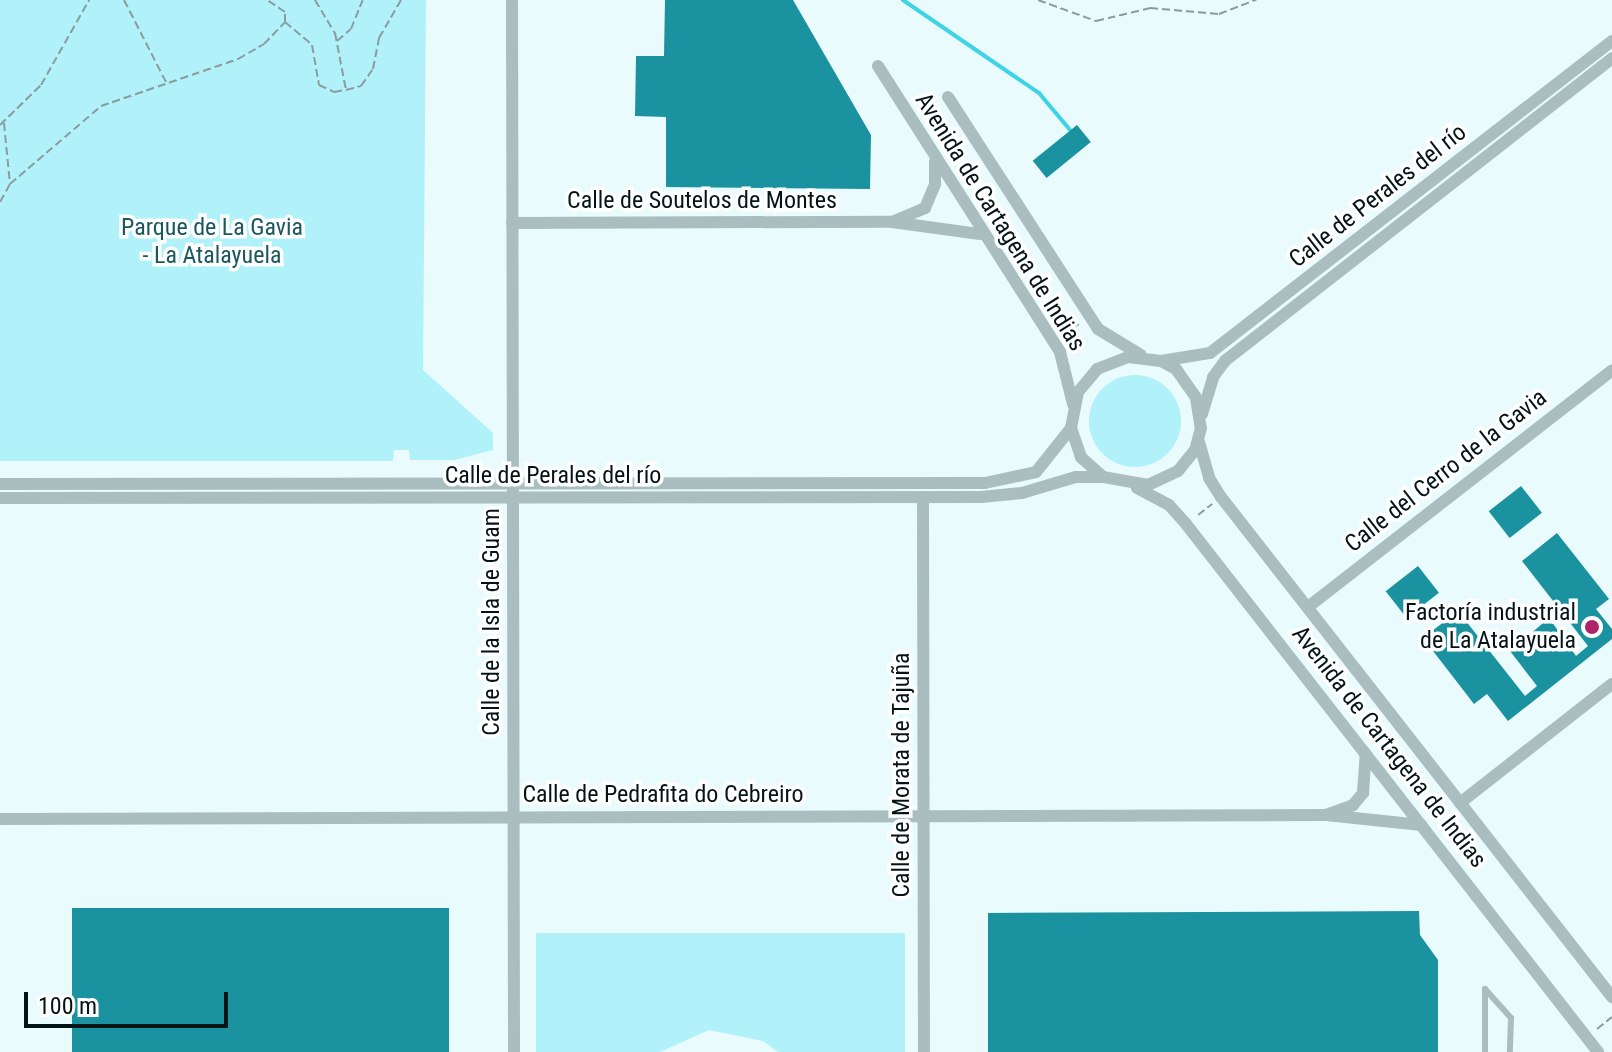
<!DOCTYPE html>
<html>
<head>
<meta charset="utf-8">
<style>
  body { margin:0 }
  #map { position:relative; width:1612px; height:1052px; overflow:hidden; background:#e9fbfd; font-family:"Roboto Condensed",sans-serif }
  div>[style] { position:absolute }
  .green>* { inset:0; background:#b0f1fa }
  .round { border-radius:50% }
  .stream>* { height:4px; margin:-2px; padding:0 2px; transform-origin:2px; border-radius:2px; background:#3fd4e5 }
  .building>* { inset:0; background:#1b929f; transform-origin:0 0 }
  .path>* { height:2px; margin-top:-1px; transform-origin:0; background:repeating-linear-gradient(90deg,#8b9c9e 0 8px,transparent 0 12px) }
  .service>* { height:6px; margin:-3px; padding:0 3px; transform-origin:3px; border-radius:3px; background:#aabdbf }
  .minor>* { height:12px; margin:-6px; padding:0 6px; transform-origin:6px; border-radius:6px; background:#aabdbf }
  .dots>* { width:22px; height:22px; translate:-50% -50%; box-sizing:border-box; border:4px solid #fff; border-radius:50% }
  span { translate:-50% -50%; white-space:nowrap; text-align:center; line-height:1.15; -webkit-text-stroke:7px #fff; paint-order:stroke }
  .street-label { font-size:24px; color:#041416 }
  .park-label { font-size:24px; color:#1b575e }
  .poi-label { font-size:24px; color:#041416 }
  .right { translate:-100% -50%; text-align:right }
  .scale { position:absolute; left:24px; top:992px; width:204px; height:36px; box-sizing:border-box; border:4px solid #041416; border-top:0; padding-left:10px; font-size:24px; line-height:28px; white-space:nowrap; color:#041416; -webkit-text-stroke:6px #fff; paint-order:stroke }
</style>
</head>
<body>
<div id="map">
  <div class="green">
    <div style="clip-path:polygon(0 0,426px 0,423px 370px,493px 433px,493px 450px,454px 460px,410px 460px,409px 450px,394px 450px,393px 461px,0 461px)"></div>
    <div class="round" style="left:1089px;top:375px;width:92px;height:92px"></div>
    <div style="clip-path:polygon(536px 933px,905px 933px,905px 1052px,778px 1052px,763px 1041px,709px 1030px,660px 1052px,536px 1052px)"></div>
  </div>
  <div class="stream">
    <div style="left:903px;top:0;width:165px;rotate:34.4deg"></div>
    <div style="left:1039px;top:93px;width:48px;rotate:50deg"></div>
  </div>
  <div class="building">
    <div style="clip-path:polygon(665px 0,793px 0,871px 135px,870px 189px,666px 187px,666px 117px,635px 116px,636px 56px,664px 56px)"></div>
    <div style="left:1077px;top:125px;width:22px;height:57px;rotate:51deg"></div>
    <div style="left:1521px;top:486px;width:34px;height:41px;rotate:52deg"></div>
    <div style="clip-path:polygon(1557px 533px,1609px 599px,1596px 609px,1612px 629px,1612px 639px,1508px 721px,1487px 694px,1474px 704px,1423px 638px,1458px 611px,1525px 696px,1537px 686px,1510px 651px,1549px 618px,1576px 656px,1588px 646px,1522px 561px)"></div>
    <div style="left:1418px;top:566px;width:34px;height:41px;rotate:52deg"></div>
    <div style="left:72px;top:908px;width:377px;height:144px"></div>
    <div style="clip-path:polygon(1419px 911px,1420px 935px,1438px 960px,1438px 1052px,988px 1052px,988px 913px)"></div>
  </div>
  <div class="path">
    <div style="left:124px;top:0;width:92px;rotate:62.9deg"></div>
    <div style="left:315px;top:0;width:39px;rotate:59deg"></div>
    <div style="left:335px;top:33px;width:58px;rotate:79.1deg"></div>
    <div style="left:346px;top:90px;width:16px;rotate:-15deg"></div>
    <div style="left:361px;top:86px;width:21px;rotate:-55deg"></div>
    <div style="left:373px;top:69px;width:32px;rotate:-79deg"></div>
    <div style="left:379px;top:38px;width:44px;rotate:-59.9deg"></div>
    <div style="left:1038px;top:0;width:62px;rotate:19.9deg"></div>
    <div style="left:1096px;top:21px;width:56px;rotate:-13.5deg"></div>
    <div style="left:1150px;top:8px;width:69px;rotate:5deg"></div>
    <div style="left:1219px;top:14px;width:40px;rotate:-21deg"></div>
    <div style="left:285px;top:22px;width:35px;rotate:40deg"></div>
    <div style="left:312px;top:45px;width:41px;rotate:80.1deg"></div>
    <div style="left:319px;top:85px;width:17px;rotate:25deg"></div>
    <div style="left:334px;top:92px;width:11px;rotate:-10deg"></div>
    <div style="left:337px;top:41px;width:18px;rotate:-41deg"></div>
    <div style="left:351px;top:29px;width:31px;rotate:-68deg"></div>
    <div style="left:4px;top:123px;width:61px;rotate:84.4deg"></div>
    <div style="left:0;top:125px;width:57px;rotate:-44.3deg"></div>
    <div style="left:41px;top:85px;width:98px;rotate:-60.5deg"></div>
    <div style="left:947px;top:147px;width:14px;rotate:-30deg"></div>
    <div style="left:0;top:202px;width:21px;rotate:-61deg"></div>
    <div style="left:10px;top:184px;width:120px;rotate:-40.6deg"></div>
    <div style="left:101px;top:106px;width:145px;rotate:-18.9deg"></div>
    <div style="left:238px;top:59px;width:30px;rotate:-30deg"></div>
    <div style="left:264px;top:44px;width:30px;rotate:-46deg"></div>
    <div style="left:285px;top:22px;width:10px;rotate:-90deg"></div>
    <div style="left:285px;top:12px;width:22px;rotate:-146deg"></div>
    <div style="left:1065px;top:334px;width:17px;rotate:-36deg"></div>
    <div style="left:1198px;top:515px;width:18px;rotate:-38deg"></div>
    <div style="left:1597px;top:1029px;width:19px;rotate:-39deg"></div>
  </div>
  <div class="service">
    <div style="left:1485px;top:989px;width:39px;rotate:48deg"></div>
    <div style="left:1511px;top:1018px;width:34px;rotate:92deg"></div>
    <div style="left:1485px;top:1052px;width:63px;rotate:-90deg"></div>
  </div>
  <div class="minor">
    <div style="left:512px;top:0;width:1052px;rotate:89.89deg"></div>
    <div style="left:878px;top:66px;width:339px;rotate:57.5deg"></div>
    <div style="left:1060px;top:352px;width:54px;rotate:76deg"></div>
    <div style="left:948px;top:97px;width:276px;rotate:57.1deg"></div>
    <div style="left:1098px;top:329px;width:50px;rotate:31.2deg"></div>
    <div style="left:892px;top:222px;width:89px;rotate:7.8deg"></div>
    <div style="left:512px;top:223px;width:380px;rotate:-0.2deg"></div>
    <div style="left:892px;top:222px;width:36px;rotate:-23deg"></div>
    <div style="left:925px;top:208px;width:26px;rotate:-67deg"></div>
    <div style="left:935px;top:184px;width:22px;rotate:-90deg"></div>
    <div style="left:1161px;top:361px;width:17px;rotate:28deg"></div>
    <div style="left:1176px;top:369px;width:35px;rotate:55deg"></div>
    <div style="left:1196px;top:398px;width:30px;rotate:81deg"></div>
    <div style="left:1201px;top:428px;width:23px;rotate:105deg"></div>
    <div style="left:1195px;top:450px;width:27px;rotate:129deg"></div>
    <div style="left:1178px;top:471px;width:33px;rotate:155deg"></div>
    <div style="left:1148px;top:485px;width:46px;rotate:-169.9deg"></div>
    <div style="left:1103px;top:477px;width:30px;rotate:-138deg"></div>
    <div style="left:1081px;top:457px;width:31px;rotate:-109deg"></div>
    <div style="left:1071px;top:428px;width:37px;rotate:-79deg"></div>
    <div style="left:1078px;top:392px;width:30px;rotate:-50deg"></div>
    <div style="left:1097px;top:369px;width:33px;rotate:-21deg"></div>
    <div style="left:1128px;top:357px;width:33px;rotate:7deg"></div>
    <div style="left:1161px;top:361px;width:50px;rotate:-9.3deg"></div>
    <div style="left:1210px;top:353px;width:509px;rotate:-37.82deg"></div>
    <div style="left:1202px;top:414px;width:39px;rotate:-73deg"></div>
    <div style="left:1213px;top:377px;width:21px;rotate:-53deg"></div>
    <div style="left:1226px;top:360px;width:490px;rotate:-38deg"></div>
    <div style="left:1199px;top:442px;width:37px;rotate:74deg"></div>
    <div style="left:1209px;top:478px;width:22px;rotate:58deg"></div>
    <div style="left:1221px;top:497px;width:635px;rotate:51.97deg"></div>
    <div style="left:0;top:484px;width:985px;rotate:-0.06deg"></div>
    <div style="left:985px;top:483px;width:52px;rotate:-12.2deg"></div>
    <div style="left:1036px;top:472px;width:56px;rotate:-51.5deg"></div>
    <div style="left:1137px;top:488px;width:36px;rotate:28deg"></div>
    <div style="left:1169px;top:505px;width:25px;rotate:48deg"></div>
    <div style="left:1186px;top:524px;width:670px;rotate:52.03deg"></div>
    <div style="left:923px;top:497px;width:555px;rotate:89.9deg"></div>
    <div style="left:0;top:498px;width:981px;rotate:-0.06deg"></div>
    <div style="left:981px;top:497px;width:41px;rotate:-5.6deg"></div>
    <div style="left:1022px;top:493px;width:56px;rotate:-16.5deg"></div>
    <div style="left:1076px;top:477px;width:27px"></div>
    <div style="left:1308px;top:607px;width:385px;rotate:-37.9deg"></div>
    <div style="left:1460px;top:803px;width:193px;rotate:-38.1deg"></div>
    <div style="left:1326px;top:815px;width:96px;rotate:6deg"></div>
    <div style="left:0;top:819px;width:1326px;rotate:-0.17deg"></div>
    <div style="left:1326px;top:815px;width:29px;rotate:-20deg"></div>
    <div style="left:1353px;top:805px;width:16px;rotate:-50deg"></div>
    <div style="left:1363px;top:793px;width:39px;rotate:-86deg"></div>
  </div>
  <div class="dots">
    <div style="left:1592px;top:627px;background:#ad2568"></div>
  </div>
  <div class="street-label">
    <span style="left:1378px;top:196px;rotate:-38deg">Calle de Perales del río</span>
    <span style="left:702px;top:201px">Calle de Soutelos de Montes</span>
    <span style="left:1000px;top:222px;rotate:58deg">Avenida de Cartagena de Indias</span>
    <span style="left:1446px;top:471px;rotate:-38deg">Calle del Cerro de la Gavia</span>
    <span style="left:553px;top:476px">Calle de Perales del río</span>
    <span style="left:492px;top:622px;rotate:-90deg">Calle de la Isla de Guam</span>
    <span style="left:1389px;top:747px;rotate:52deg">Avenida de Cartagena de Indias</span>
    <span style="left:902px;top:775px;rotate:-90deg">Calle de Morata de Tajuña</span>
    <span style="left:663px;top:795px">Calle de Pedrafita do Cebreiro</span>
  </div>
  <div class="park-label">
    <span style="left:212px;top:242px">Parque de La Gavia<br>- La Atalayuela</span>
  </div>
  <div class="poi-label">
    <span class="right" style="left:1576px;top:627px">Factoría industrial<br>de La Atalayuela</span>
  </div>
  <div class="scale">100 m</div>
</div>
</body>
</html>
